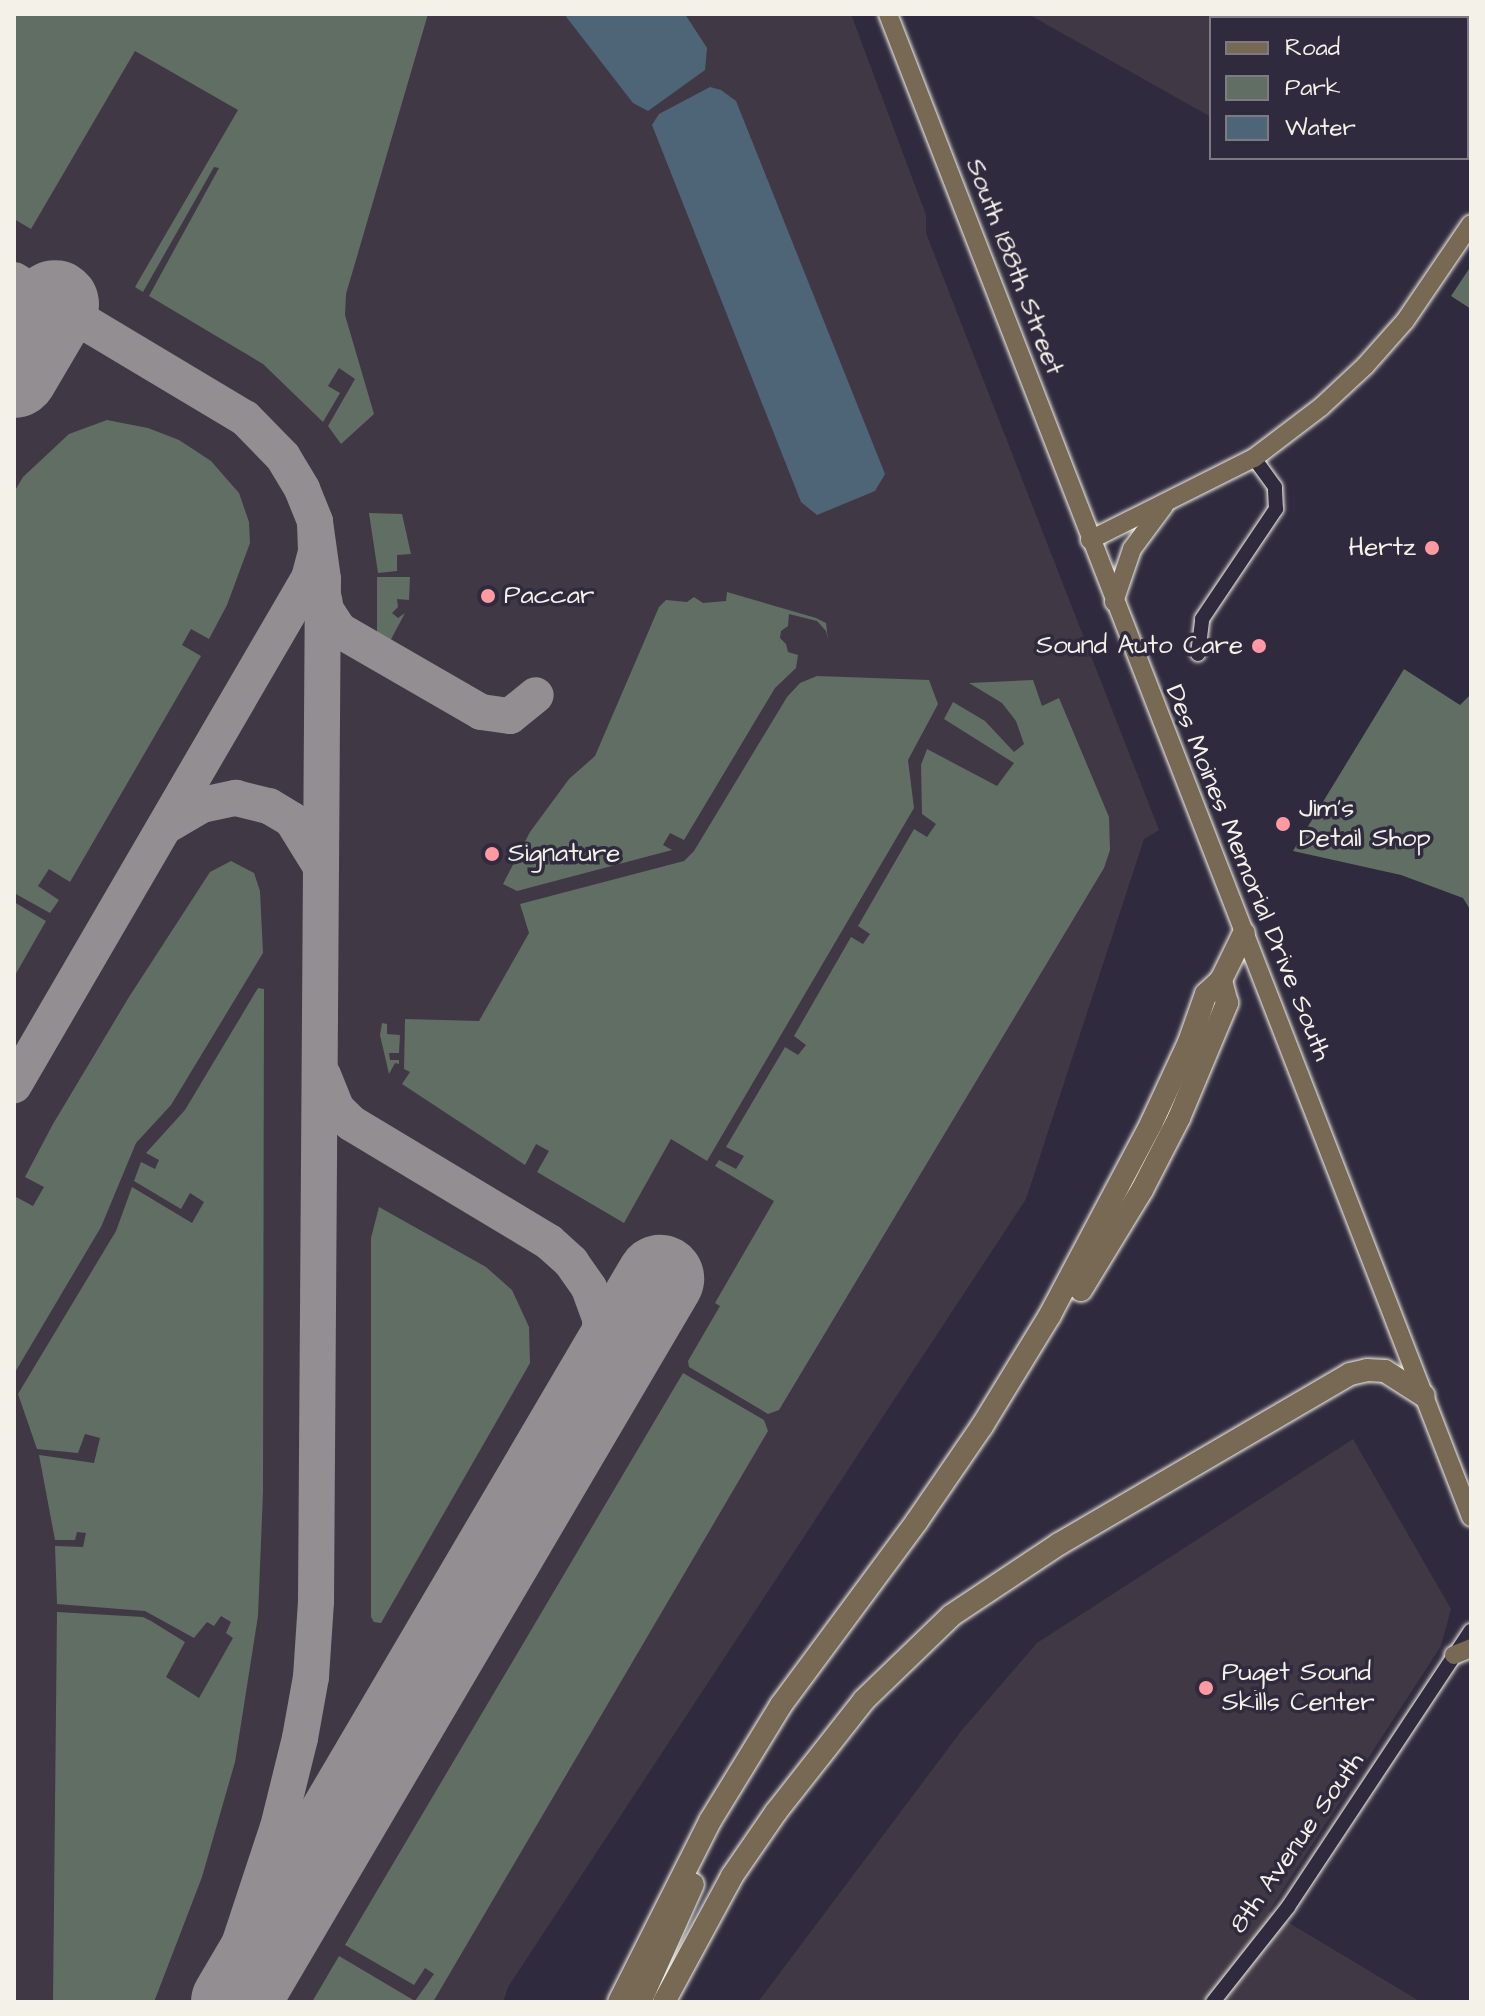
<!DOCTYPE html>
<html>
<head>
<meta charset="utf-8">
<style>
  body { margin:0 }
  #map { position:relative; width:1485px; height:2016px; overflow:hidden; background:#2f2a3d; font-family:"Architects Daughter",sans-serif }
  div>[style] { position:absolute }
  .built>* { inset:0; background:#413845 }
  .green>* { inset:0; background:#616e63 }
  .water>* { inset:0; background:#4e6578 }
  .taxiway>* { height:36px; margin:-18px; padding:0 18px; transform-origin:18px; border-radius:18px; background:#928e92 }
  .runway>* { height:88px; margin:-44px; padding:0 44px; transform-origin:44px; border-radius:44px; background:#928e92 }
  .roads { filter:drop-shadow(0 0 2px #f4f1e8) drop-shadow(0 0 2px #f4f1e8) }
  .minor>* { height:14px; margin:-7px; padding:0 7px; transform-origin:7px; border-radius:7px; background:#2f2a3d }
  .major>* { height:18px; margin:-9px; padding:0 9px; transform-origin:9px; border-radius:9px; background:#776954 }
  .highway>* { height:22px; margin:-11px; padding:0 11px; transform-origin:11px; border-radius:11px; background:#776954 }
  .dots>* { width:22px; height:22px; translate:-50% -50%; box-sizing:border-box; border:4px solid #2f2a3d; border-radius:50% }
  span { translate:-50% -50%; white-space:nowrap; text-align:center; line-height:1.15; -webkit-text-stroke:7px #2f2a3d; paint-order:stroke }
  .street-label { font-size:26px; color:#f4f1e8 }
  .poi-label { font-size:26px; color:#f4f1e8 }
  .right { translate:-100% -50%; text-align:right }
  .left { translate:0 -50%; text-align:left }
  .frame { position:absolute; inset:0; border:16px solid #f4f1e8; pointer-events:none }
  .legend { position:absolute; left:1209px; top:16px; width:260px; height:144px; box-sizing:border-box; background:#2f2a3d; border:2px solid #7e7a81; margin:0; padding:10px 14px; list-style:none; font-size:24px; color:#f4f1e8 }
  .legend li { display:flex; align-items:center; gap:16px; height:40px }
  .legend b { width:40px; border:2px solid #7e7a81 }
</style>
</head>
<body>
<div id="map">
  <div class="built">
    <div style="clip-path:polygon(14px 14px,851px 14px,926px 215px,926px 233px,1159px 830px,1144px 839px,1026px 1199px,508px 1987px,503px 2002px,14px 2002px)"></div>
    <div style="clip-path:polygon(1028px 14px,1311px 14px,1308px 18px,1211px 18px,1211px 117px)"></div>
    <div style="clip-path:polygon(1353px 1439px,1451px 1609px,1441px 1646px,1269px 1911px,1421px 2002px,758px 2002px,962px 1730px,1037px 1643px)"></div>
  </div>
  <div class="green">
    <div style="clip-path:polygon(14px 14px,428px 14px,346px 294px,345px 315px,374px 414px,341px 444px,328px 426px,355px 379px,339px 368px,328px 386px,340px 393px,323px 422px,263px 364px,149px 296px,219px 168px,214px 167px,143px 292px,135px 287px,238px 110px,135px 51px,31px 229px,14px 219px)"></div>
    <div style="clip-path:polygon(1471px 266px,1471px 309px,1451px 296px)"></div>
    <div style="clip-path:polygon(107px 420px,148px 428px,179px 440px,211px 461px,239px 493px,249px 522px,250px 543px,227px 605px,209px 639px,191px 629px,182px 645px,201px 656px,70px 882px,49px 869px,38px 886px,59px 900px,50px 913px,14px 893px,14px 492px,23px 477px,69px 434px)"></div>
    <div style="clip-path:polygon(369px 513px,402px 514px,411px 554px,397px 555px,397px 571px,378px 573px)"></div>
    <div style="clip-path:polygon(377px 577px,410px 577px,409px 600px,397px 599px,398px 607px,392px 613px,398px 618px,405px 613px,388px 645px,377px 638px)"></div>
    <div style="clip-path:polygon(727px 592px,816px 618px,826px 623px,828px 640px,826px 631px,817px 621px,789px 614px,788px 626px,781px 631px,780px 638px,786px 644px,788px 652px,798px 655px,796px 668px,775px 688px,684px 840px,670px 833px,663px 845px,672px 850px,517px 891px,503px 884px,530px 832px,569px 779px,595px 756px,659px 607px,666px 600px,687px 602px,694px 597px,703px 603px,726px 601px)"></div>
    <div style="clip-path:polygon(1404px 669px,1460px 705px,1471px 694px,1471px 911px,1463px 898px,1401px 875px,1293px 851px)"></div>
    <div style="clip-path:polygon(817px 676px,929px 680px,938px 704px,908px 760px,914px 808px,707px 1161px,671px 1139px,624px 1223px,537px 1172px,549px 1151px,536px 1144px,525px 1165px,402px 1084px,410px 1072px,404px 1069px,405px 1019px,479px 1021px,529px 933px,520px 904px,684px 861px,694px 851px,787px 697px,800px 683px)"></div>
    <div style="clip-path:polygon(1033px 680px,1042px 706px,1059px 698px,1109px 817px,1110px 850px,1104px 868px,779px 1410px,768px 1414px,689px 1367px,688px 1361px,720px 1306px,715px 1303px,774px 1201px,715px 1166px,719px 1160px,736px 1169px,744px 1156px,726px 1147px,785px 1047px,798px 1055px,806px 1045px,794px 1036px,851px 937px,863px 944px,870px 934px,858px 926px,914px 829px,927px 837px,936px 824px,922px 814px,921px 765px,927px 749px,997px 786px,1014px 763px,944px 719px,953px 702px,985px 721px,1014px 752px,1024px 744px,1016px 721px,1002px 703px,969px 683px)"></div>
    <div style="clip-path:polygon(231px 861px,254px 873px,260px 891px,263px 953px,171px 1105px,136px 1143px,101px 1227px,14px 1374px,14px 1201px,16px 1197px,33px 1206px,44px 1187px,25px 1177px,53px 1124px,129px 997px,210px 872px)"></div>
    <div style="clip-path:polygon(14px 902px,46px 921px,14px 977px)"></div>
    <div style="clip-path:polygon(258px 988px,264px 989px,263px 1492px,258px 1616px,235px 1762px,202px 1877px,154px 2002px,53px 2002px,57px 1612px,143px 1617px,151px 1621px,185px 1642px,166px 1677px,199px 1698px,233px 1638px,226px 1633px,231px 1622px,221px 1616px,214px 1626px,207px 1622px,194px 1638px,145px 1611px,57px 1604px,55px 1546px,83px 1547px,86px 1533px,77px 1532px,75px 1540px,55px 1540px,39px 1455px,94px 1463px,100px 1438px,85px 1434px,78px 1453px,37px 1449px,18px 1394px,116px 1231px,132px 1187px,192px 1223px,204px 1202px,190px 1193px,181px 1209px,134px 1181px,141px 1162px,155px 1169px,159px 1160px,146px 1153px,185px 1110px)"></div>
    <div style="clip-path:polygon(382px 1023px,387px 1024px,387px 1034px,400px 1035px,399px 1053px,389px 1053px,390px 1060px,399px 1060px,399px 1064px,395px 1063px,389px 1074px,380px 1035px)"></div>
    <div style="clip-path:polygon(379px 1207px,486px 1267px,512px 1290px,529px 1327px,530px 1363px,381px 1623px,374px 1622px,371px 1617px,371px 1238px)"></div>
    <div style="clip-path:polygon(683px 1373px,764px 1420px,768px 1431px,433px 2002px,312px 2002px,339px 1956px,415px 2001px,434px 1974px,425px 1968px,414px 1985px,345px 1945px)"></div>
  </div>
  <div class="water">
    <div style="clip-path:polygon(564px 14px,685px 14px,707px 48px,705px 70px,648px 111px,633px 103px)"></div>
    <div style="clip-path:polygon(710px 87px,721px 90px,736px 101px,885px 474px,875px 491px,817px 515px,801px 502px,652px 125px,659px 114px)"></div>
  </div>
  <div class="taxiway">
    <div style="left:14px;top:280px;width:269px;rotate:30.9deg"></div>
    <div style="left:245px;top:418px;width:54px;rotate:45.7deg"></div>
    <div style="left:283px;top:457px;width:37px;rotate:59deg"></div>
    <div style="left:302px;top:489px;width:35px;rotate:68deg"></div>
    <div style="left:315px;top:522px;width:30px;rotate:88deg"></div>
    <div style="left:316px;top:552px;width:27px;rotate:105deg"></div>
    <div style="left:309px;top:578px;width:587px;rotate:120.19deg"></div>
    <div style="left:324px;top:599px;width:11px;rotate:80deg"></div>
    <div style="left:326px;top:610px;width:24px;rotate:57deg"></div>
    <div style="left:339px;top:630px;width:164px;rotate:30deg"></div>
    <div style="left:481px;top:712px;width:29px;rotate:8deg"></div>
    <div style="left:510px;top:716px;width:33px;rotate:-39deg"></div>
    <div style="left:166px;top:826px;width:42px;rotate:-30.3deg"></div>
    <div style="left:202px;top:805px;width:35px;rotate:-12deg"></div>
    <div style="left:236px;top:798px;width:34px;rotate:14deg"></div>
    <div style="left:269px;top:806px;width:27px;rotate:31deg"></div>
    <div style="left:292px;top:820px;width:55px;rotate:58.3deg"></div>
    <div style="left:323px;top:1075px;width:35px;rotate:68deg"></div>
    <div style="left:336px;top:1108px;width:21px;rotate:45deg"></div>
    <div style="left:351px;top:1123px;width:231px;rotate:31deg"></div>
    <div style="left:549px;top:1242px;width:30px;rotate:42deg"></div>
    <div style="left:571px;top:1262px;width:32px;rotate:55deg"></div>
    <div style="left:589px;top:1288px;width:33px;rotate:70deg"></div>
    <div style="left:600px;top:1319px;width:30px;rotate:88deg"></div>
    <div style="left:601px;top:1349px;width:49px;rotate:104deg"></div>
    <div style="left:220px;top:2002px;width:184px;rotate:-71.7deg"></div>
    <div style="left:278px;top:1827px;width:92px;rotate:-76.1deg"></div>
    <div style="left:300px;top:1738px;width:62px;rotate:-79.8deg"></div>
    <div style="left:311px;top:1677px;width:75px;rotate:-86.2deg"></div>
    <div style="left:316px;top:1602px;width:1023px;rotate:-89.61deg"></div>
    <div style="left:323px;top:579px;width:58px;rotate:-98deg"></div>
  </div>
  <div class="runway">
    <div style="left:14px;top:374px;width:81px;rotate:-59.6deg"></div>
    <div style="left:235px;top:2002px;width:839px;rotate:-59.55deg"></div>
  </div>
  <div class="roads">
    <div class="minor">
      <div style="left:1274px;top:18px;width:5px;rotate:-53deg"></div>
      <div style="left:1198px;top:654px;width:35px;rotate:-83deg"></div>
      <div style="left:1202px;top:619px;width:133px;rotate:-56.1deg"></div>
      <div style="left:1276px;top:509px;width:22px;rotate:-93deg"></div>
      <div style="left:1275px;top:487px;width:36px;rotate:-126deg"></div>
      <div style="left:1213px;top:2002px;width:121px;rotate:-51.7deg"></div>
      <div style="left:1288px;top:1907px;width:331px;rotate:-56.5deg"></div>
    </div>
    <div class="major">
      <div style="left:888px;top:14px;width:1612px;rotate:68.8deg"></div>
      <div style="left:1090px;top:540px;width:183px;rotate:-26.6deg"></div>
      <div style="left:1254px;top:458px;width:84px;rotate:-37.3deg"></div>
      <div style="left:1321px;top:407px;width:60px;rotate:-43deg"></div>
      <div style="left:1365px;top:366px;width:60px;rotate:-48.4deg"></div>
      <div style="left:1405px;top:321px;width:117px;rotate:-55.8deg"></div>
      <div style="left:1114px;top:602px;width:56px;rotate:-71.2deg"></div>
      <div style="left:1132px;top:549px;width:54px;rotate:-53.3deg"></div>
      <div style="left:1454px;top:1655px;width:18px;rotate:-22deg"></div>
    </div>
    <div class="highway">
      <div style="left:1081px;top:1290px;width:117px;rotate:-58.6deg"></div>
      <div style="left:1142px;top:1190px;width:81px;rotate:-62.8deg"></div>
      <div style="left:1179px;top:1118px;width:125px;rotate:-67.3deg"></div>
      <div style="left:1227px;top:1003px;width:24px;rotate:-105deg"></div>
      <div style="left:619px;top:2002px;width:203px;rotate:-63.3deg"></div>
      <div style="left:710px;top:1821px;width:136px;rotate:-58.5deg"></div>
      <div style="left:781px;top:1705px;width:229px;rotate:-53.5deg"></div>
      <div style="left:917px;top:1521px;width:115px;rotate:-55.6deg"></div>
      <div style="left:982px;top:1426px;width:130px;rotate:-58.5deg"></div>
      <div style="left:1050px;top:1315px;width:216px;rotate:-62.1deg"></div>
      <div style="left:1151px;top:1124px;width:90px;rotate:-65.1deg"></div>
      <div style="left:1189px;top:1042px;width:51px;rotate:-70.5deg"></div>
      <div style="left:1206px;top:994px;width:21px;rotate:-43deg"></div>
      <div style="left:1221px;top:980px;width:52px;rotate:-63.9deg"></div>
      <div style="left:640px;top:2002px;width:129px;rotate:-65.8deg"></div>
      <div style="left:664px;top:2002px;width:143px;rotate:-61.6deg"></div>
      <div style="left:732px;top:1876px;width:78px;rotate:-55.5deg"></div>
      <div style="left:776px;top:1812px;width:142px;rotate:-51.8deg"></div>
      <div style="left:864px;top:1700px;width:122px;rotate:-44deg"></div>
      <div style="left:952px;top:1615px;width:128px;rotate:-33.6deg"></div>
      <div style="left:1059px;top:1544px;width:337px;rotate:-30.3deg"></div>
      <div style="left:1350px;top:1374px;width:17px;rotate:-13deg"></div>
      <div style="left:1367px;top:1370px;width:18px;rotate:3deg"></div>
      <div style="left:1385px;top:1371px;width:46px;rotate:32.7deg"></div>
    </div>
  </div>
  <div class="dots">
    <div style="left:1432px;top:548px;background:#ff9aa2"></div>
    <div style="left:488px;top:596px;background:#ff9aa2"></div>
    <div style="left:1259px;top:646px;background:#ff9aa2"></div>
    <div style="left:1283px;top:824px;background:#ff9aa2"></div>
    <div style="left:492px;top:854px;background:#ff9aa2"></div>
    <div style="left:1206px;top:1688px;background:#ff9aa2"></div>
  </div>
  <div class="street-label">
    <span style="left:1014px;top:267px;rotate:69deg">South 188th Street</span>
    <span style="left:1248px;top:873px;rotate:68deg">Des Moines Memorial Drive South</span>
    <span style="left:1297px;top:1843px;rotate:-55deg">8th Avenue South</span>
  </div>
  <div class="poi-label">
    <span class="right" style="left:1416px;top:548px">Hertz</span>
    <span class="left" style="left:504px;top:596px">Paccar</span>
    <span class="right" style="left:1243px;top:646px">Sound Auto Care</span>
    <span class="left" style="left:1299px;top:824px">Jim's<br>Detail Shop</span>
    <span class="left" style="left:508px;top:854px">Signature</span>
    <span class="left" style="left:1222px;top:1688px">Puget Sound<br>Skills Center</span>
  </div>
  <div class="frame"></div>
  <ul class="legend">
  <li><b style="height:10px;background:#776954"></b>Road</li>
  <li><b style="height:22px;background:#616e63"></b>Park</li>
  <li><b style="height:22px;background:#4e6578"></b>Water</li>
  </ul>
</div>
</body>
</html>
